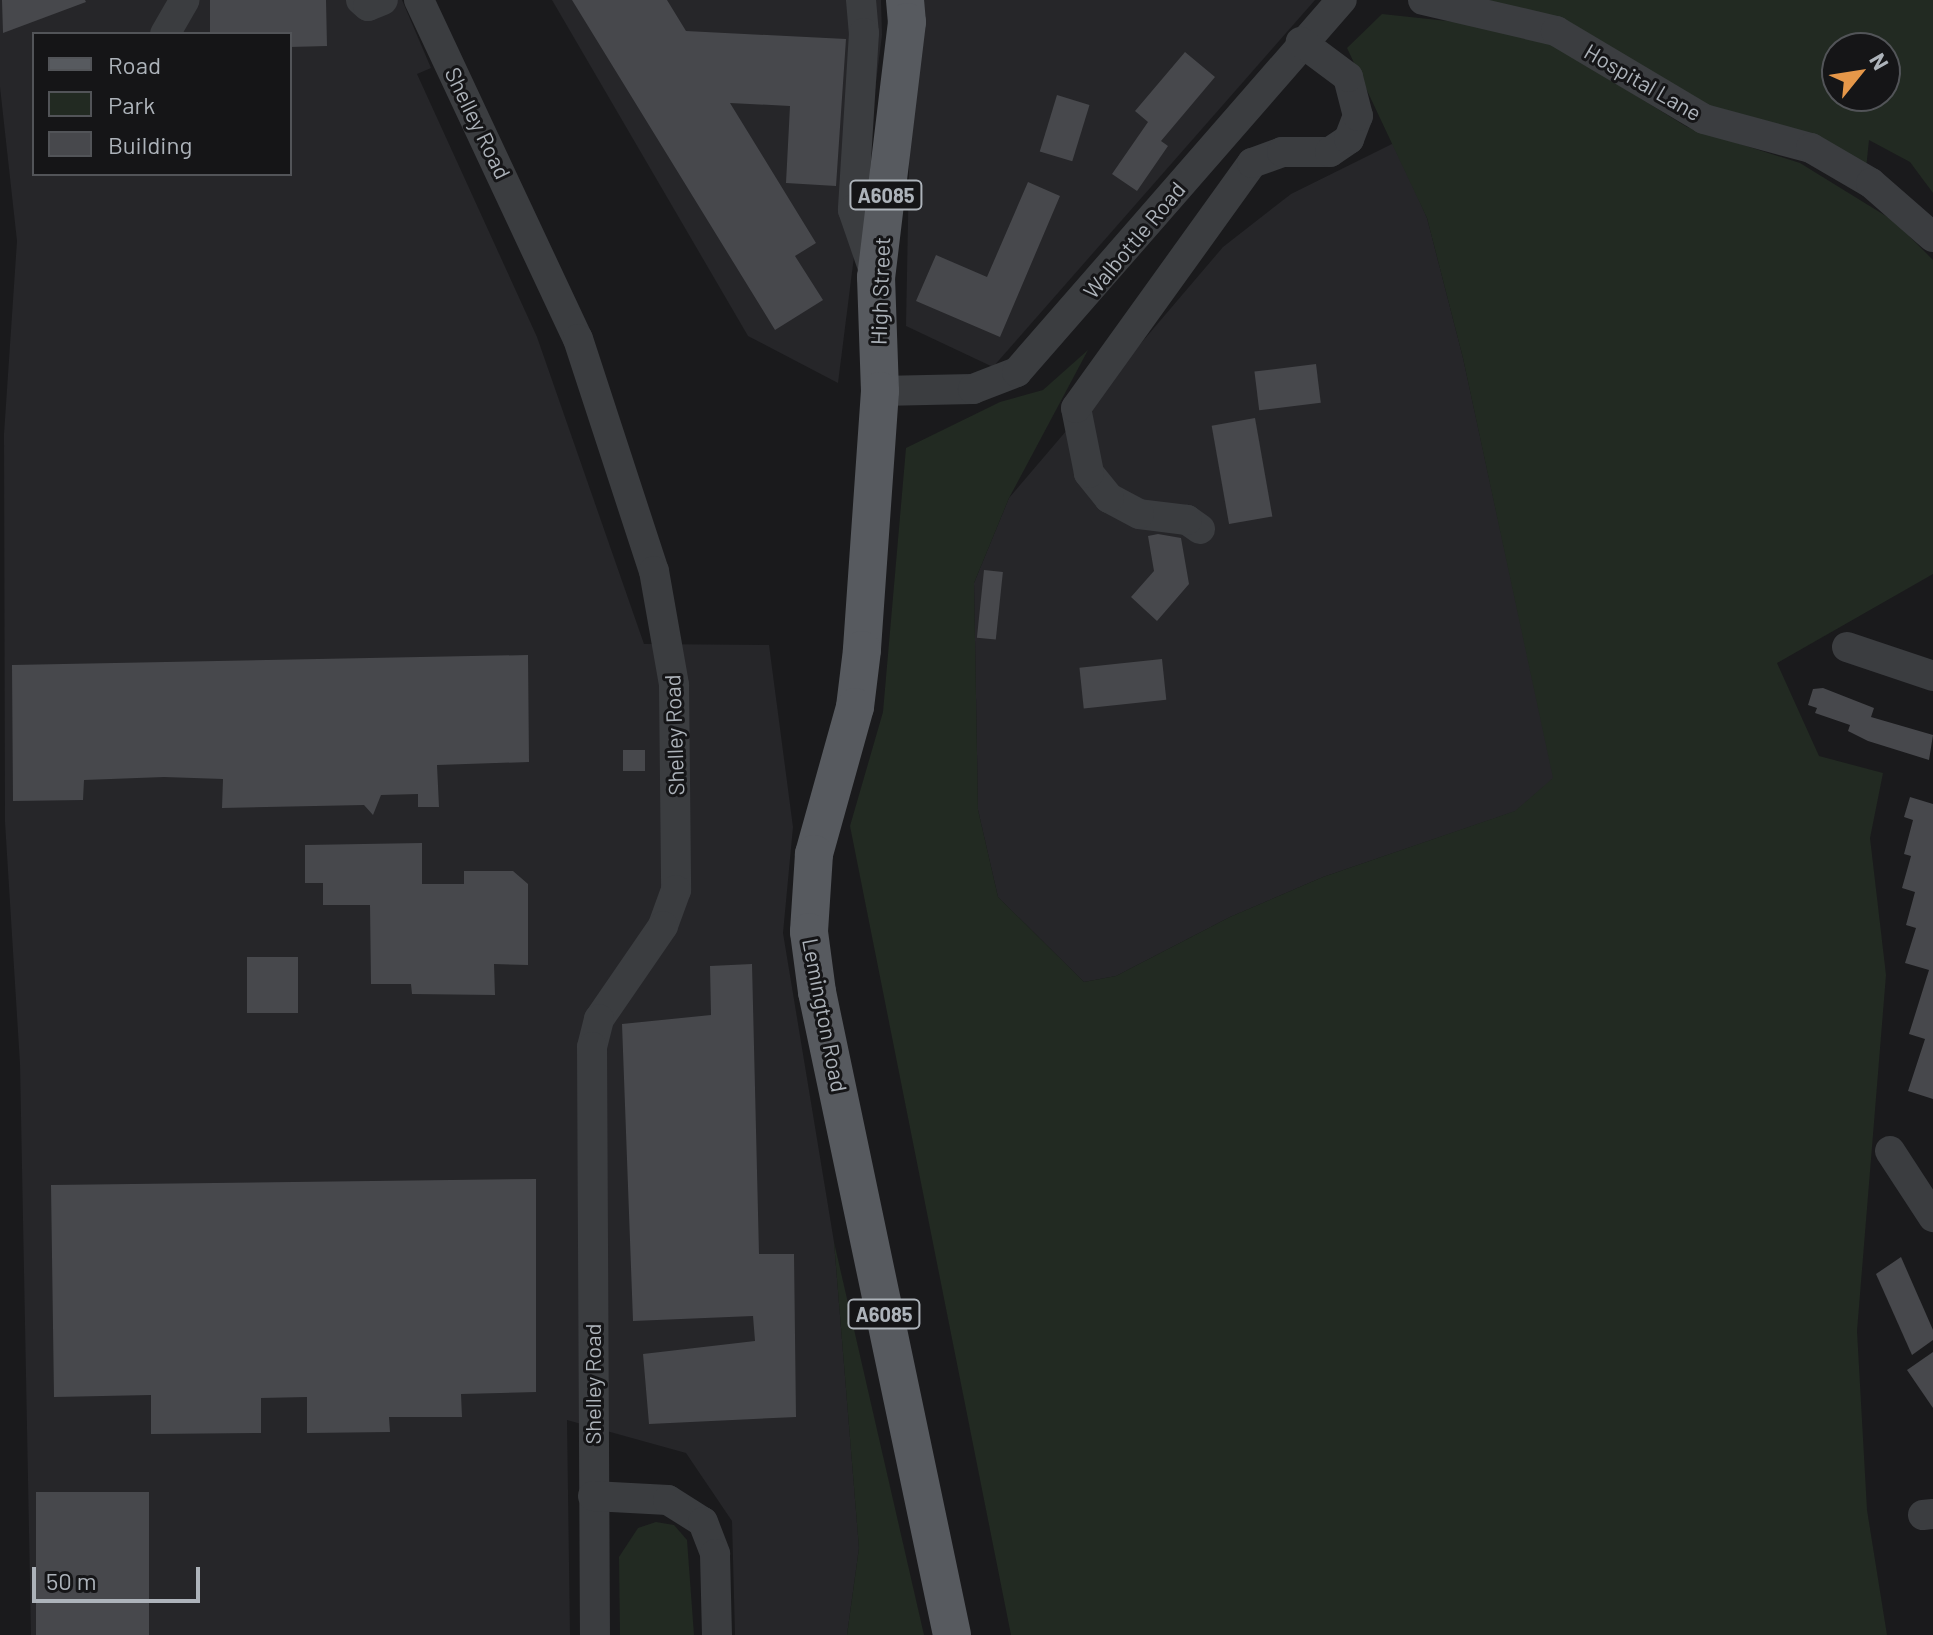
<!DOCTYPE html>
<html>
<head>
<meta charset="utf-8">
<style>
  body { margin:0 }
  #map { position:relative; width:1933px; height:1635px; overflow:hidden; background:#1a1a1c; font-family:Barlow,sans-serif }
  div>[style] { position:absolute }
  .built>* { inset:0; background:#262629 }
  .green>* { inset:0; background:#222a22 }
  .building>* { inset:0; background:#47484c; transform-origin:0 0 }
  .minor>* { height:30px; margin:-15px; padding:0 15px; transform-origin:15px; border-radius:15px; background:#3b3d40 }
  .major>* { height:38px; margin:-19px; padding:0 19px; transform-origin:19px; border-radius:19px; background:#575a5f }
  span { translate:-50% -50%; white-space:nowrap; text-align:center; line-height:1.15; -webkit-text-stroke:6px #151517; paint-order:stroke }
  .shield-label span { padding:2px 6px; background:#151517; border:2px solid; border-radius:6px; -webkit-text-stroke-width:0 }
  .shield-label { font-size:20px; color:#adb3ba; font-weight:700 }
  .street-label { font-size:22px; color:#adb3ba }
  .legend { position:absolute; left:32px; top:32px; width:260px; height:144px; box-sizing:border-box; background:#151517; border:2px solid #525458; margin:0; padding:10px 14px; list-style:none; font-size:24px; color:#adb3ba }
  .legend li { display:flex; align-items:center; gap:16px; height:40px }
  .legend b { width:40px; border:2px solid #525458 }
  .north { position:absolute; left:1821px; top:32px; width:80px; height:80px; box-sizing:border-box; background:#151517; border:2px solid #525458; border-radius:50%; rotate:60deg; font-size:22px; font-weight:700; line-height:32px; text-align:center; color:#adb3ba }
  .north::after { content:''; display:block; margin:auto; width:28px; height:36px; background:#e59749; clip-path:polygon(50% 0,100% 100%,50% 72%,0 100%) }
  .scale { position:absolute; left:32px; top:1567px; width:168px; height:36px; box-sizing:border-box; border:4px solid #adb3ba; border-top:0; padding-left:10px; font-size:24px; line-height:28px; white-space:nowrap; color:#adb3ba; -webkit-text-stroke:6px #151517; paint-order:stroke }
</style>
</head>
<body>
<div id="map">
  <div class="built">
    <div style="clip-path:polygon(evenodd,0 0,402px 0,431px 68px,417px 74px,537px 337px,644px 644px,769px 645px,793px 827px,783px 933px,834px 1242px,859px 1548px,847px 1635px,735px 1635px,732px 1521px,686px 1453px,567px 1420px,570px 1635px,31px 1635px,20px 1064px,5px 822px,4px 434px,17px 241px,0 87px,0 0,34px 34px,290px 34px,290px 174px,34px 174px,34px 34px)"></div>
    <div style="clip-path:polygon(552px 0,881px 0,882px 35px,838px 383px,748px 336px)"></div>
    <div style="clip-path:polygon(922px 0,1315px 0,993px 367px,906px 326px,910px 116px)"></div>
    <div style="clip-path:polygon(1394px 143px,1427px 218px,1463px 358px,1554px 778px,1516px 811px,1323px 877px,1230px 917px,1116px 976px,1084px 982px,998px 897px,978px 810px,974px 583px,1009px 498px,1223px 247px,1291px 194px)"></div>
  </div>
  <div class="green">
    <div style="clip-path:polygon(evenodd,1485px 0,1933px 0,1933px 193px,1910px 162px,1869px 140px,1866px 169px,1713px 112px,1485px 0,1837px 48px,1885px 48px,1885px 96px,1837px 96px,1837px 48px)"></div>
    <div style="clip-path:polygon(1382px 14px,1466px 23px,1547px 41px,1687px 127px,1800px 163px,1894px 221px,1933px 260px,1933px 574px,1777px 663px,1819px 756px,1883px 773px,1870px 838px,1886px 975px,1857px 1331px,1867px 1510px,1887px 1635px,1011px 1635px,850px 826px,883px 712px,906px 448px,1000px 402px,1043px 390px,1088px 350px,1009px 498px,974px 583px,978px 810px,998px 897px,1084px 982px,1116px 976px,1230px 917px,1323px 877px,1515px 811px,1553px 778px,1463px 358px,1427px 218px,1347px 48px)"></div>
    <div style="clip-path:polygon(834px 1242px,924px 1635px,847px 1635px,859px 1548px)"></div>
    <div style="clip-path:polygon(656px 1522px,674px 1525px,687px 1540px,694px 1635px,620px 1635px,619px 1557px,638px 1528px)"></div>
  </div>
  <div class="building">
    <div style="clip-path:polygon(2px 0,85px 0,86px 2px,3px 33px)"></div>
    <div style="clip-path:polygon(210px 0,326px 0,327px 46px,290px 47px,290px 34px,210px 34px)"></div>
    <div style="clip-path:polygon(572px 0,667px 0,686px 31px,846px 39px,836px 186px,786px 183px,790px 106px,730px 103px,816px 243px,795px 256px,823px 300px,775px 330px)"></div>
    <div style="clip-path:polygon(1185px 52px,1215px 77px,1161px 141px,1168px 146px,1137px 191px,1112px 174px,1148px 122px,1135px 111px)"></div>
    <div style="left:1057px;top:95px;width:34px;height:59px;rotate:17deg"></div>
    <div style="clip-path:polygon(1028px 182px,1060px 196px,1000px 337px,916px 301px,936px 255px,987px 277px)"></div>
    <div style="left:1316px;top:364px;width:39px;height:62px;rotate:83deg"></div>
    <div style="left:1255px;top:418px;width:100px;height:44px;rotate:80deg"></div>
    <div style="clip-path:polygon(1158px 534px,1181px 538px,1189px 584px,1157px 621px,1131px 597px,1154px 571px,1148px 536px)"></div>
    <div style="left:984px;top:570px;width:19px;height:68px;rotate:6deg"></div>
    <div style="clip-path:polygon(528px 655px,529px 762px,437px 765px,439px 807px,418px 807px,418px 794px,381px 795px,373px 815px,364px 805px,222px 808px,223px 779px,164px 777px,84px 780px,83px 800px,13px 801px,12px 665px)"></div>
    <div style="left:1162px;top:659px;width:41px;height:83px;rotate:84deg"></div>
    <div style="clip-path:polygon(1823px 688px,1874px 708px,1871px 717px,1933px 735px,1929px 760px,1868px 741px,1848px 731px,1850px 725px,1815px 713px,1817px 708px,1808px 705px,1813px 689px)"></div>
    <div style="left:623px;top:750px;width:22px;height:21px"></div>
    <div style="clip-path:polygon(1910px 797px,1933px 804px,1933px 1099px,1908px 1091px,1925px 1039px,1909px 1034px,1929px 970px,1905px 963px,1916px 928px,1906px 925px,1915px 892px,1902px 888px,1911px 856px,1904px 854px,1913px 820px,1904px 817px)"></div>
    <div style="clip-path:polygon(422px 843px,422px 884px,464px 884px,464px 871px,513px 871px,528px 884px,528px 965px,494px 964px,495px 995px,412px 994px,411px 984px,371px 984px,370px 905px,323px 905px,323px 883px,305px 883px,305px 845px)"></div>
    <div style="left:247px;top:957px;width:51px;height:56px"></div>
    <div style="clip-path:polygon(752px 964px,759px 1254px,794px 1254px,796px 1417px,649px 1424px,643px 1354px,755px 1341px,753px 1316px,633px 1321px,622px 1024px,711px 1015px,710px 966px)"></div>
    <div style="clip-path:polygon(536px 1179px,536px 1392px,461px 1394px,462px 1417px,389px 1417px,390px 1432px,307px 1433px,307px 1397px,261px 1398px,261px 1433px,151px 1434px,151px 1395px,54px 1397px,51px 1185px)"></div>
    <div style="clip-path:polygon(1901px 1257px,1933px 1330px,1933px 1340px,1912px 1355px,1876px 1274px)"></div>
    <div style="clip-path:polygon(1933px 1352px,1933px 1408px,1907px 1370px)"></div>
    <div style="left:149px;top:1492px;width:143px;height:113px;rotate:90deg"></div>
  </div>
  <div class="minor">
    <div style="left:361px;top:0;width:9px;rotate:41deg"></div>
    <div style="left:368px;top:6px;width:16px;rotate:-22deg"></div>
    <div style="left:419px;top:0;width:374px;rotate:64.9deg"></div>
    <div style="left:578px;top:339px;width:244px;rotate:71.9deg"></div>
    <div style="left:654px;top:571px;width:116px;rotate:80deg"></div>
    <div style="left:674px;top:685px;width:205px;rotate:89.4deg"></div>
    <div style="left:676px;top:890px;width:38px;rotate:110deg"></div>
    <div style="left:663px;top:926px;width:113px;rotate:124.5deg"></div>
    <div style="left:599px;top:1019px;width:29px;rotate:104deg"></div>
    <div style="left:592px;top:1047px;width:588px;rotate:89.71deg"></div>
    <div style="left:861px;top:0;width:33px;rotate:85deg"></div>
    <div style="left:864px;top:33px;width:177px;rotate:93.6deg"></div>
    <div style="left:853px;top:210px;width:65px;rotate:71deg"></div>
    <div style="left:1423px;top:0;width:137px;rotate:13.1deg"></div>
    <div style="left:1556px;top:31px;width:172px;rotate:30.7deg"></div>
    <div style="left:1704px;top:119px;width:111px;rotate:15.2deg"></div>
    <div style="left:1811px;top:148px;width:69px;rotate:30.3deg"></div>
    <div style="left:1871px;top:183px;width:82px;rotate:41.1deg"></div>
    <div style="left:165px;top:34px;width:39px;rotate:-60deg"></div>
    <div style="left:880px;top:391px;width:93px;rotate:-1.2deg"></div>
    <div style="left:973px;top:389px;width:47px;rotate:-21.1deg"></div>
    <div style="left:1017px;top:372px;width:494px;rotate:-48.9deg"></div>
    <div style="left:1200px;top:529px;width:16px;rotate:-145deg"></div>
    <div style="left:1187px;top:520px;width:48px;rotate:-172.9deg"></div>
    <div style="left:1139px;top:514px;width:34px;rotate:-152deg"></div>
    <div style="left:1109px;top:498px;width:32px;rotate:-129deg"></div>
    <div style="left:1089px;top:473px;width:66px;rotate:-101.3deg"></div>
    <div style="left:1076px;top:408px;width:302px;rotate:-54.3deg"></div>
    <div style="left:1252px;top:163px;width:32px;rotate:-20deg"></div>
    <div style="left:1282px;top:152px;width:48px"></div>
    <div style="left:1330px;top:152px;width:23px;rotate:-34deg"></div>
    <div style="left:1349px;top:139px;width:25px;rotate:-69deg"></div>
    <div style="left:1358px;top:116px;width:40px;rotate:-104.4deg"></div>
    <div style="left:1348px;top:77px;width:59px;rotate:-143.3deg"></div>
    <div style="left:1847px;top:647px;width:91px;rotate:18.6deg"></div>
    <div style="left:1890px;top:1151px;width:79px;rotate:56.9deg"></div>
    <div style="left:593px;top:1496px;width:75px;rotate:3.1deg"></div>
    <div style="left:668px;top:1500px;width:41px;rotate:32.2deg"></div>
    <div style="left:703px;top:1522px;width:34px;rotate:69deg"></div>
    <div style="left:715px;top:1554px;width:81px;rotate:88.6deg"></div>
    <div style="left:1923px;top:1515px;width:10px;rotate:-6deg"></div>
  </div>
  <div class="major">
    <div style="left:905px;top:0;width:22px;rotate:85deg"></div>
    <div style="left:907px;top:22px;width:257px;rotate:96.9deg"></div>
    <div style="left:876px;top:277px;width:114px;rotate:88deg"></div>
    <div style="left:880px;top:391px;width:260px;rotate:94deg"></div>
    <div style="left:862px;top:650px;width:57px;rotate:97deg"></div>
    <div style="left:855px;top:707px;width:153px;rotate:105.6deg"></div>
    <div style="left:814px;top:854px;width:78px;rotate:93.7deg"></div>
    <div style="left:809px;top:932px;width:61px;rotate:82.4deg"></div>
    <div style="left:817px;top:992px;width:657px;rotate:78.14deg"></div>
  </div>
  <div class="shield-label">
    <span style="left:886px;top:195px">A6085</span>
    <span style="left:884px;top:1314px">A6085</span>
  </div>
  <div class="street-label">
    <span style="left:1643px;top:82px;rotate:30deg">Hospital Lane</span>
    <span style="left:478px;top:123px;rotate:64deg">Shelley Road</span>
    <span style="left:1134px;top:240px;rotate:-50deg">Walbottle Road</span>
    <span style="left:880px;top:291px;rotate:-88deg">High Street</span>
    <span style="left:674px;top:735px;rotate:-92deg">Shelley Road</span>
    <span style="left:825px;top:1015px;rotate:79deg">Lemington Road</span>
    <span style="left:593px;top:1384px;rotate:-90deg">Shelley Road</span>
  </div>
  <ul class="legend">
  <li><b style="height:10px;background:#575a5f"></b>Road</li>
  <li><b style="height:22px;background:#222a22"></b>Park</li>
  <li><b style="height:22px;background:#47484c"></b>Building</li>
  </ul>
  <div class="north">N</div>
  <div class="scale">50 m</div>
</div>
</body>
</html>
